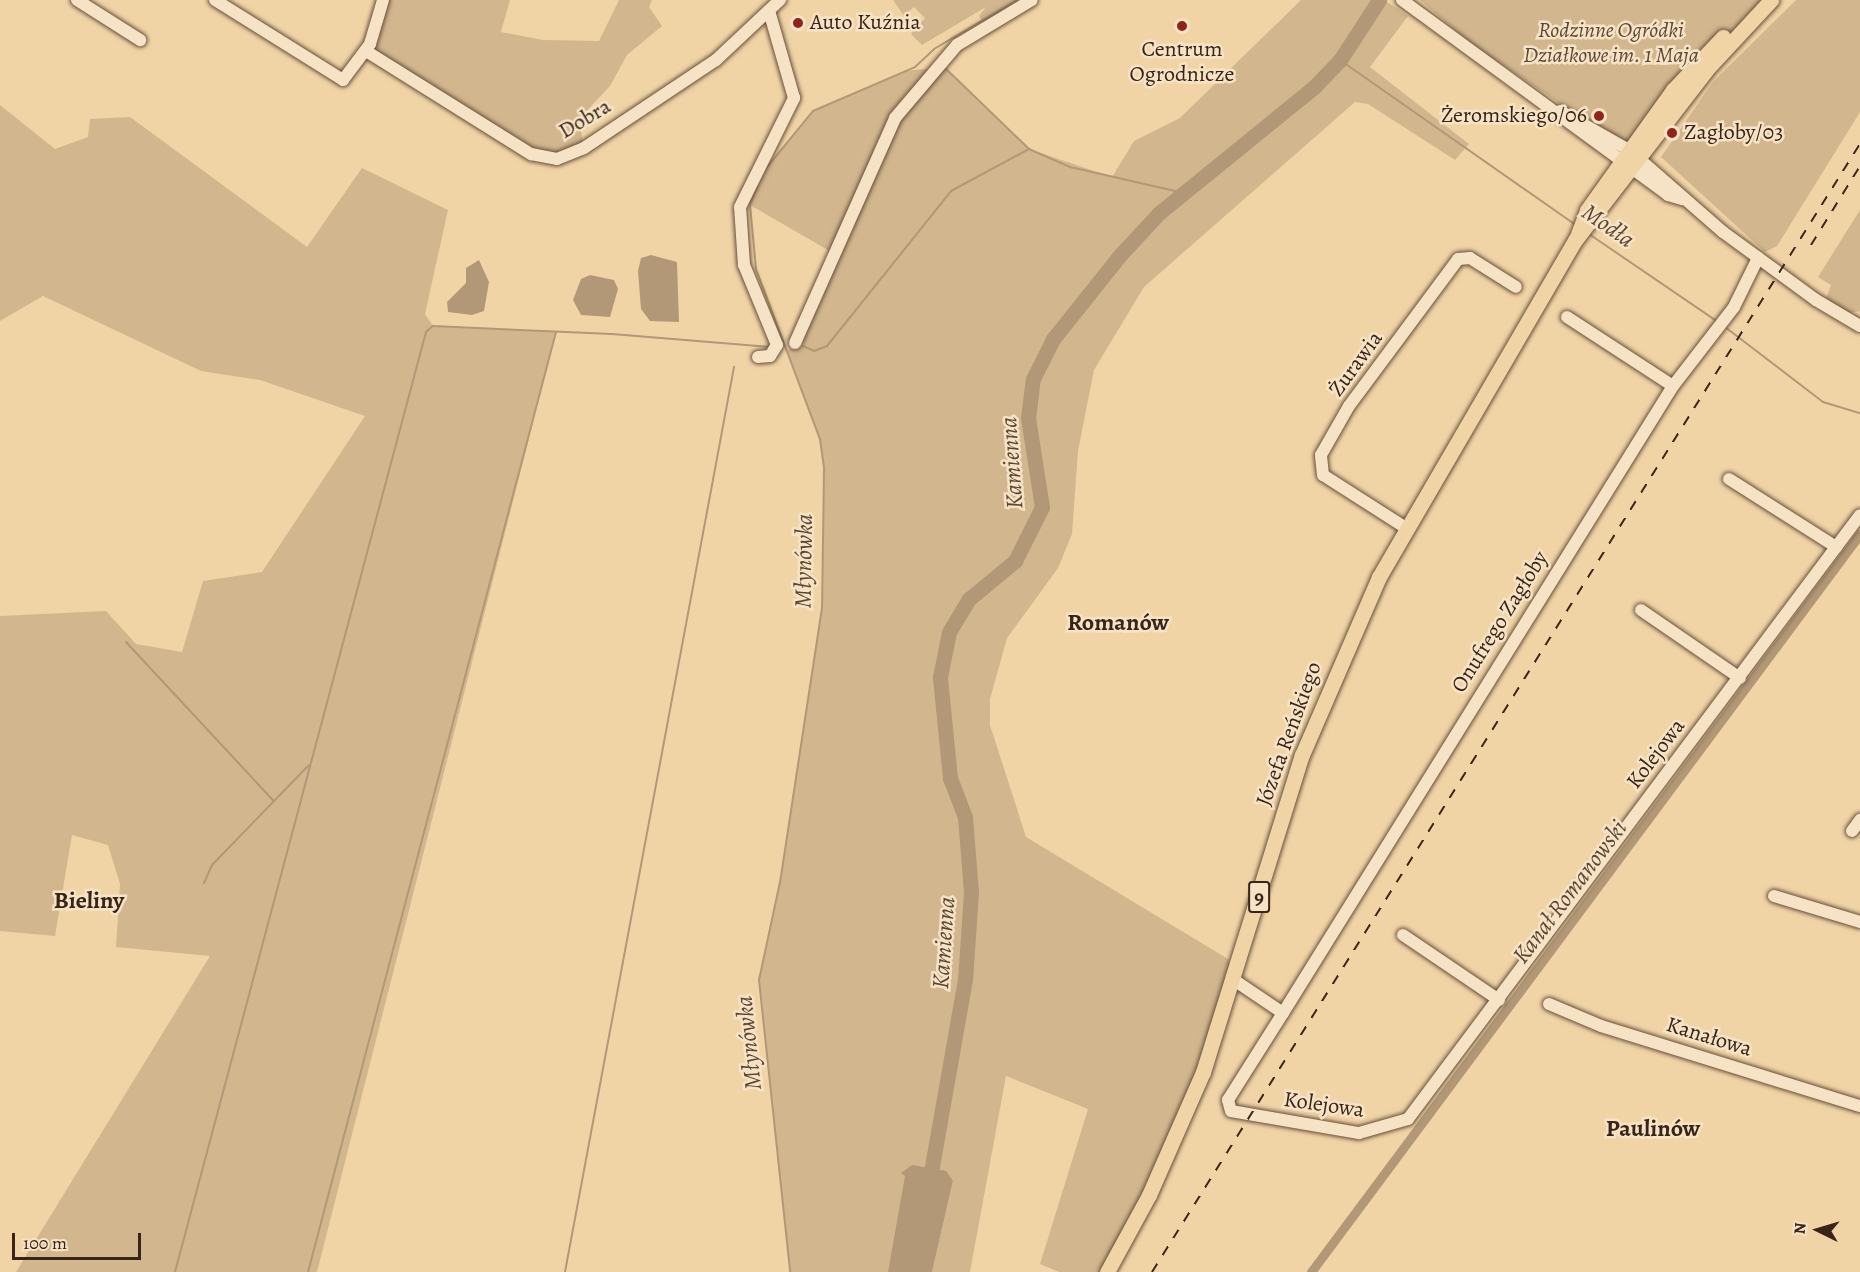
<!DOCTYPE html>
<html>
<head>
<meta charset="utf-8">
<style>
  body { margin:0 }
  #map { position:relative; width:1860px; height:1272px; overflow:hidden; background:#f1d4a6; font-family:Alegreya,serif }
  div>[style] { position:absolute }
  .green>* { inset:0; background:#d2b68e }
  .water>* { inset:0; background:#b29876 }
  .stream>* { height:2px; margin:-1px; padding:0 1px; transform-origin:1px; border-radius:1px; background:#b29876 }
  .canal>* { height:9px; margin:-4.5px; padding:0 4.5px; transform-origin:4.5px; border-radius:4.5px; background:#b29876 }
  .river>* { height:15px; margin:-7.5px; padding:0 7.5px; transform-origin:7.5px; border-radius:7.5px; background:#b29876 }
  .roads { filter:drop-shadow(0 0 2px #66503c) drop-shadow(0 0 2px #66503c) }
  .minor>* { height:12px; margin:-6px; padding:0 6px; transform-origin:6px; border-radius:6px; background:#f6e3c5 }
  .major>* { height:15px; margin:-7.5px; padding:0 7.5px; transform-origin:7.5px; border-radius:7.5px; background:#f1d4a6 }
  .rail>* { height:2px; margin-top:-1px; transform-origin:0; background:repeating-linear-gradient(90deg,#382418 0 10px,transparent 0 20px) }
  .dots>* { width:16px; height:16px; translate:-50% -50%; box-sizing:border-box; border:3px solid #f6e3c5; border-radius:50% }
  span { translate:-50% -50%; white-space:nowrap; text-align:center; line-height:1.15; -webkit-text-stroke:5px #f6e3c5; paint-order:stroke }
  .shield-label span { padding:2px 4px; background:#f6e3c5; border:2px solid; border-radius:4px; -webkit-text-stroke-width:0 }
  .shield-label { font-size:21px; color:#382418; font-weight:700 }
  .poi-label { font-size:22px; color:#382418 }
  .left { translate:0 -50%; text-align:left }
  .right { translate:-100% -50%; text-align:right }
  .park-label { font-size:22px; color:#5e4836; font-style:italic }
  .street-label { font-size:22px; color:#382418 }
  .water-label { font-size:24px; color:#5d4734; font-style:italic }
  .neighbourhood-label { font-size:24px; color:#382418; font-weight:700 }
  .north { position:absolute; left:1788px; top:1200px; width:60px; height:60px; -webkit-text-stroke:4px #f6e3c5; paint-order:stroke; rotate:275deg; font-size:16px; font-weight:700; line-height:24px; text-align:center; color:#382418 }
  .north::after { content:''; display:block; margin:auto; width:21px; height:27px; background:#382418; clip-path:polygon(50% 0,100% 100%,50% 72%,0 100%) }
  .scale { position:absolute; left:12px; top:1233px; width:129px; height:27px; box-sizing:border-box; border:3px solid #382418; border-top:0; padding-left:8px; font-size:18px; line-height:21px; white-space:nowrap; color:#382418; -webkit-text-stroke:4px #f6e3c5; paint-order:stroke }
</style>
</head>
<body>
<div id="map">
  <div class="green">
    <div style="clip-path:polygon(383px 0,510px 0,501px 32px,543px 40px,599px 41px,619px 0,652px 0,649px 7px,662px 26px,627px 55px,610px 86px,579px 119px,584px 148px,547px 159px,366px 51px)"></div>
    <div style="clip-path:polygon(893px 0,1017px 0,984px 24px,979px 16px,986px 7px,922px 45px,911px 34px,925px 18px,914px 7px,904px 16px)"></div>
    <div style="clip-path:polygon(1301px 0,1384px 0,1408px 16px,1370px 67px,1469px 144px,1455px 160px,1368px 104px,1355px 102px,1144px 287px,1094px 370px,1078px 451px,1072px 534px,1058px 568px,1007px 638px,990px 699px,990px 725px,1026px 837px,1228px 959px,1234px 980px,1218px 1029px,1107px 1272px,1059px 1272px,1040px 1264px,1088px 1109px,1006px 1076px,970px 1272px,932px 1272px,953px 1181px,932px 1165px,914px 1272px,790px 1272px,759px 980px,780px 882px,822px 608px,824px 469px,820px 439px,787px 350px,803px 346px,804px 326px,840px 257px,750px 205px,761px 177px,813px 111px,904px 71px,944px 67px,1029px 149px,1112px 177px,1134px 141px,1180px 118px)"></div>
    <div style="clip-path:polygon(1420px 0,1768px 0,1689px 69px,1629px 150px,1469px 42px)"></div>
    <div style="clip-path:polygon(1796px 0,1860px 0,1860px 112px,1777px 246px,1765px 252px,1661px 157px,1713px 82px)"></div>
    <div style="clip-path:polygon(0 105px,55px 149px,88px 137px,90px 119px,130px 117px,307px 247px,362px 168px,448px 210px,425px 314px,433px 326px,556px 332px,317px 1272px,16px 1272px,210px 956px,116px 947px,120px 884px,108px 845px,72px 835px,55px 936px,0 931px,0 616px,106px 611px,136px 644px,182px 652px,203px 581px,262px 572px,365px 416px,260px 380px,201px 371px,43px 296px,0 321px)"></div>
    <div style="clip-path:polygon(1860px 210px,1860px 311px,1849px 313px,1826px 299px,1831px 285px,1818px 277px)"></div>
  </div>
  <div class="water">
    <div style="clip-path:polygon(651px 255px,677px 262px,679px 322px,650px 321px,641px 309px,638px 271px,641px 258px)"></div>
    <div style="clip-path:polygon(479px 260px,489px 282px,484px 311px,472px 315px,448px 312px,447px 302px,466px 283px,466px 268px)"></div>
    <div style="clip-path:polygon(590px 275px,614px 280px,618px 289px,610px 317px,581px 315px,573px 300px,581px 279px)"></div>
    <div style="clip-path:polygon(912px 1165px,946px 1171px,953px 1181px,932px 1272px,888px 1272px,905px 1176px,901px 1173px)"></div>
  </div>
  <div class="stream">
    <div style="left:1340px;top:60px;width:286px;rotate:35deg"></div>
    <div style="left:1029px;top:149px;width:45px;rotate:23.7deg"></div>
    <div style="left:1070px;top:167px;width:117px;rotate:12.8deg"></div>
    <div style="left:764px;top:171px;width:77px;rotate:-50.8deg"></div>
    <div style="left:813px;top:111px;width:111px;rotate:-23.3deg"></div>
    <div style="left:915px;top:67px;width:26px;rotate:-43deg"></div>
    <div style="left:934px;top:49px;width:96px;rotate:-30.6deg"></div>
    <div style="left:757px;top:187px;width:19px;rotate:111deg"></div>
    <div style="left:750px;top:205px;width:64px;rotate:84.6deg"></div>
    <div style="left:756px;top:269px;width:182px;rotate:69.4deg"></div>
    <div style="left:820px;top:439px;width:30px;rotate:82deg"></div>
    <div style="left:824px;top:469px;width:139px;rotate:90.8deg"></div>
    <div style="left:822px;top:608px;width:277px;rotate:98.7deg"></div>
    <div style="left:780px;top:882px;width:100px;rotate:102.1deg"></div>
    <div style="left:759px;top:980px;width:294px;rotate:83.9deg"></div>
    <div style="left:1589px;top:234px;width:156px;rotate:34.3deg"></div>
    <div style="left:1725px;top:327px;width:123px;rotate:37.4deg"></div>
    <div style="left:1823px;top:402px;width:39px;rotate:17deg"></div>
    <div style="left:803px;top:346px;width:12px;rotate:24deg"></div>
    <div style="left:814px;top:351px;width:14px;rotate:-21deg"></div>
    <div style="left:827px;top:346px;width:198px;rotate:-51.3deg"></div>
    <div style="left:951px;top:191px;width:89px;rotate:-28.3deg"></div>
    <div style="left:1029px;top:149px;width:118px;rotate:-136deg"></div>
    <div style="left:126px;top:642px;width:217px;rotate:47.1deg"></div>
    <div style="left:204px;top:883px;width:20px;rotate:-66deg"></div>
    <div style="left:212px;top:865px;width:139px;rotate:-45.9deg"></div>
    <div style="left:175px;top:1272px;width:973px;rotate:-75.05deg"></div>
    <div style="left:426px;top:332px;width:9px;rotate:-41deg"></div>
    <div style="left:433px;top:326px;width:179px;rotate:2.6deg"></div>
    <div style="left:612px;top:334px;width:158px;rotate:4.7deg"></div>
    <div style="left:308px;top:1272px;width:972px;rotate:-75.22deg"></div>
    <div style="left:565px;top:1272px;width:921px;rotate:-79.42deg"></div>
  </div>
  <div class="canal">
    <div style="left:1311px;top:1272px;width:920px;rotate:-53.35deg"></div>
  </div>
  <div class="river">
    <div style="left:928px;top:1189px;width:212px;rotate:-80deg"></div>
    <div style="left:965px;top:980px;width:88px;rotate:-86.1deg"></div>
    <div style="left:971px;top:892px;width:75px;rotate:-94.6deg"></div>
    <div style="left:965px;top:817px;width:42px;rotate:-111deg"></div>
    <div style="left:950px;top:778px;width:101px;rotate:-95.7deg"></div>
    <div style="left:940px;top:677px;width:46px;rotate:-78.7deg"></div>
    <div style="left:949px;top:632px;width:39px;rotate:-59deg"></div>
    <div style="left:969px;top:599px;width:60px;rotate:-39.6deg"></div>
    <div style="left:1015px;top:561px;width:60px;rotate:-63.4deg"></div>
    <div style="left:1042px;top:507px;width:90px;rotate:-98.9deg"></div>
    <div style="left:1028px;top:418px;width:39px;rotate:-83deg"></div>
    <div style="left:1033px;top:379px;width:45px;rotate:-63.4deg"></div>
    <div style="left:1053px;top:339px;width:107px;rotate:-51.4deg"></div>
    <div style="left:1120px;top:255px;width:57px;rotate:-47.1deg"></div>
    <div style="left:1159px;top:213px;width:200px;rotate:-39.1deg"></div>
    <div style="left:1314px;top:87px;width:37px;rotate:-46deg"></div>
    <div style="left:1340px;top:60px;width:72px;rotate:-57deg"></div>
  </div>
  <div class="roads">
    <div class="minor">
      <div style="left:77px;top:0;width:75px;rotate:32.4deg"></div>
      <div style="left:215px;top:0;width:151px;rotate:32deg"></div>
      <div style="left:343px;top:80px;width:45px;rotate:-53.1deg"></div>
      <div style="left:370px;top:44px;width:46px;rotate:-73.5deg"></div>
      <div style="left:1402px;top:0;width:330px;rotate:36.2deg"></div>
      <div style="left:1668px;top:195px;width:15px;rotate:16deg"></div>
      <div style="left:366px;top:51px;width:195px;rotate:32deg"></div>
      <div style="left:531px;top:154px;width:26px;rotate:11deg"></div>
      <div style="left:557px;top:159px;width:29px;rotate:-22deg"></div>
      <div style="left:584px;top:148px;width:159px;rotate:-33.7deg"></div>
      <div style="left:716px;top:60px;width:88px;rotate:-43.2deg"></div>
      <div style="left:1560px;top:111px;width:79px;rotate:29.5deg"></div>
      <div style="left:1629px;top:150px;width:125px;rotate:41.1deg"></div>
      <div style="left:1723px;top:232px;width:115px;rotate:36.2deg"></div>
      <div style="left:1816px;top:300px;width:51px;rotate:30.6deg"></div>
      <div style="left:1567px;top:317px;width:126px;rotate:33.1deg"></div>
      <div style="left:795px;top:343px;width:246px;rotate:-66deg"></div>
      <div style="left:895px;top:118px;width:96px;rotate:-49.7deg"></div>
      <div style="left:957px;top:45px;width:87px;rotate:-31deg"></div>
      <div style="left:758px;top:357px;width:12px;rotate:-5deg"></div>
      <div style="left:770px;top:356px;width:13px;rotate:-58deg"></div>
      <div style="left:777px;top:345px;width:87px;rotate:-112.4deg"></div>
      <div style="left:744px;top:265px;width:58px;rotate:-93.9deg"></div>
      <div style="left:740px;top:207px;width:122px;rotate:-63.6deg"></div>
      <div style="left:794px;top:98px;width:91px;rotate:-106deg"></div>
      <div style="left:1729px;top:479px;width:127px;rotate:32.4deg"></div>
      <div style="left:1406px;top:528px;width:98px;rotate:-147.4deg"></div>
      <div style="left:1323px;top:475px;width:20px;rotate:-96deg"></div>
      <div style="left:1321px;top:455px;width:56px;rotate:-60.3deg"></div>
      <div style="left:1349px;top:406px;width:183px;rotate:-53.4deg"></div>
      <div style="left:1458px;top:259px;width:12px;rotate:-5deg"></div>
      <div style="left:1470px;top:258px;width:54px;rotate:32.2deg"></div>
      <div style="left:1641px;top:610px;width:120px;rotate:34.5deg"></div>
      <div style="left:1852px;top:831px;width:14px;rotate:-54deg"></div>
      <div style="left:1774px;top:896px;width:90px;rotate:16.8deg"></div>
      <div style="left:1403px;top:935px;width:116px;rotate:34.1deg"></div>
      <div style="left:1234px;top:980px;width:59px;rotate:34deg"></div>
      <div style="left:1283px;top:1013px;width:103px;rotate:122.3deg"></div>
      <div style="left:1228px;top:1100px;width:11px;rotate:75deg"></div>
      <div style="left:1231px;top:1111px;width:130px;rotate:9.8deg"></div>
      <div style="left:1359px;top:1133px;width:51px;rotate:-15.9deg"></div>
      <div style="left:1408px;top:1119px;width:754px;rotate:-53.19deg"></div>
      <div style="left:1549px;top:1004px;width:56px;rotate:22.9deg"></div>
      <div style="left:1601px;top:1026px;width:271px;rotate:17.2deg"></div>
      <div style="left:1283px;top:1013px;width:738px;rotate:-58.12deg"></div>
      <div style="left:1673px;top:386px;width:100px;rotate:-52.3deg"></div>
      <div style="left:1734px;top:307px;width:55px;rotate:-63.9deg"></div>
    </div>
    <div class="major">
      <div style="left:1578px;top:234px;width:26px;rotate:-69deg"></div>
      <div style="left:1587px;top:210px;width:148px;rotate:-54.4deg"></div>
      <div style="left:1673px;top:90px;width:73px;rotate:-46.7deg"></div>
      <div style="left:1107px;top:1272px;width:88px;rotate:-61.4deg"></div>
      <div style="left:1149px;top:1195px;width:134px;rotate:-66.3deg"></div>
      <div style="left:1203px;top:1072px;width:332px;rotate:-72.7deg"></div>
      <div style="left:1302px;top:755px;width:194px;rotate:-66.6deg"></div>
      <div style="left:1379px;top:577px;width:391px;rotate:-59.8deg"></div>
      <div style="left:1576px;top:239px;width:213px;rotate:-52.4deg"></div>
      <div style="left:1706px;top:70px;width:96px;rotate:-47.1deg"></div>
    </div>
  </div>
  <div class="rail">
    <div style="left:1811px;top:245px;width:93px;rotate:-58.2deg"></div>
    <div style="left:1152px;top:1272px;width:1332px;rotate:-57.89deg"></div>
  </div>
  <div class="dots">
    <div style="left:798px;top:23px;background:#8f2418"></div>
    <div style="left:1182px;top:26px;background:#8f2418"></div>
    <div style="left:1599px;top:116px;background:#8f2418"></div>
    <div style="left:1672px;top:133px;background:#8f2418"></div>
  </div>
  <div class="shield-label">
    <span style="left:1259px;top:897px">9</span>
  </div>
  <div class="poi-label">
    <span class="left" style="left:810px;top:23px">Auto Kuźnia</span>
    <span style="left:1182px;top:62px">Centrum<br>Ogrodnicze</span>
    <span class="right" style="left:1587px;top:116px">Żeromskiego/06</span>
    <span class="left" style="left:1684px;top:133px">Zagłoby/03</span>
  </div>
  <div class="park-label">
    <span style="left:1611px;top:43px">Rodzinne Ogródki<br>Działkowe im. 1 Maja</span>
  </div>
  <div class="street-label">
    <span style="left:585px;top:119px;rotate:-31deg">Dobra</span>
    <span style="left:1356px;top:364px;rotate:-54deg">Żurawia</span>
    <span style="left:1500px;top:622px;rotate:-58deg">Onufrego Zagłoby</span>
    <span style="left:1289px;top:734px;rotate:-70deg">Józefa Reńskiego</span>
    <span style="left:1656px;top:754px;rotate:-53deg">Kolejowa</span>
    <span style="left:1709px;top:1037px;rotate:17deg">Kanałowa</span>
    <span style="left:1324px;top:1105px;rotate:8deg">Kolejowa</span>
  </div>
  <div class="water-label">
    <span style="left:1608px;top:226px;rotate:35deg">Modła</span>
    <span style="left:1012px;top:463px;rotate:-94deg">Kamienna</span>
    <span style="left:804px;top:561px;rotate:-89deg">Młynówka</span>
    <span style="left:1570px;top:892px;rotate:-53deg">Kanał Romanowski</span>
    <span style="left:944px;top:943px;rotate:-86deg">Kamienna</span>
    <span style="left:749px;top:1043px;rotate:-96deg">Młynówka</span>
  </div>
  <div class="neighbourhood-label">
    <span style="left:1118px;top:623px">Romanów</span>
    <span style="left:89px;top:901px">Bieliny</span>
    <span style="left:1653px;top:1129px">Paulinów</span>
  </div>
  <div class="north">N</div>
  <div class="scale">100 m</div>
</div>
</body>
</html>
